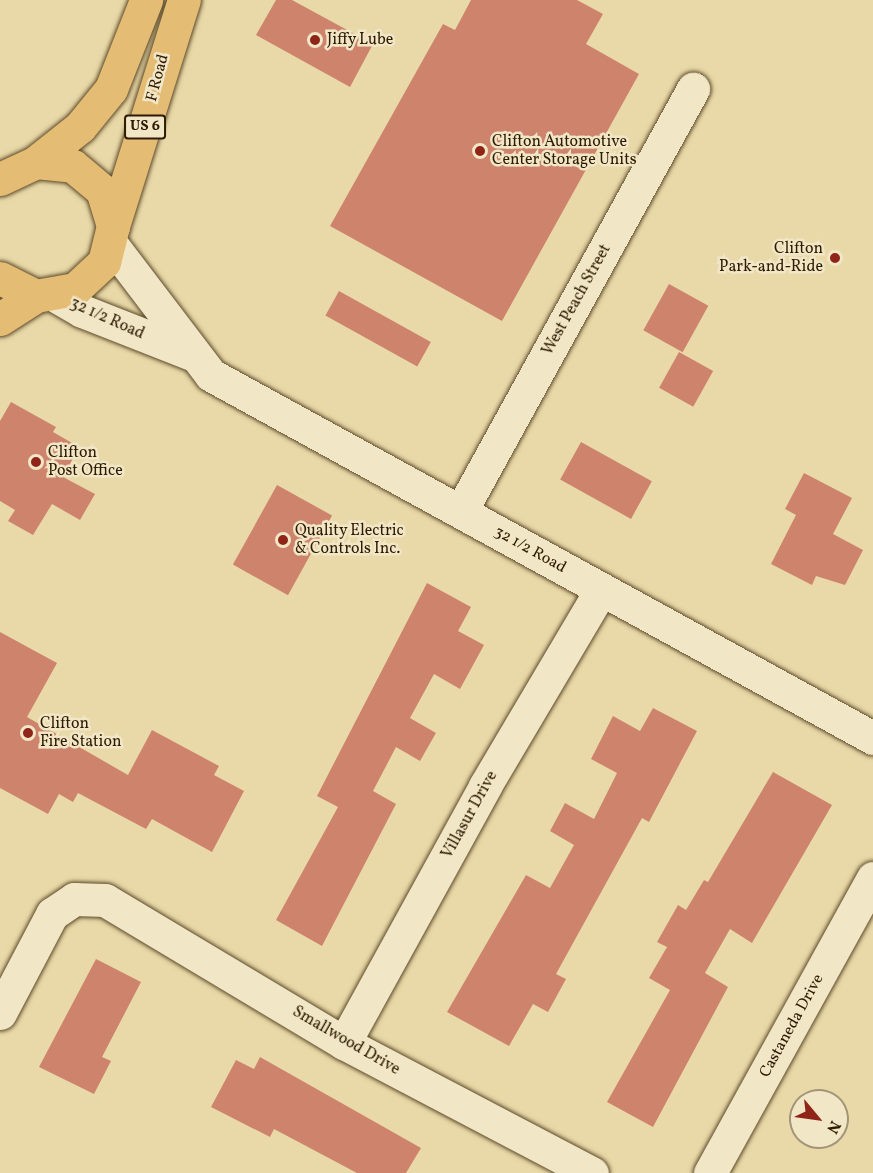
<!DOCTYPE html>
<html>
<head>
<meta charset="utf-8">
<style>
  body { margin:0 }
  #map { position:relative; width:873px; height:1173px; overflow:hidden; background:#e9d9a8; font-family:Vollkorn,serif }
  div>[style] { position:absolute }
  .building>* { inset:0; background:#ce846c; transform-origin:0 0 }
  .roads { filter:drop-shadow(0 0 2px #5d4a2a) drop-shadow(0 0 2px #5d4a2a) }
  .minor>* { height:33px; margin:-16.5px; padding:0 16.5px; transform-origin:16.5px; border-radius:16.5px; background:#f1e6c6 }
  .primary>* { height:33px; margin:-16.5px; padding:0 16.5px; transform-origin:16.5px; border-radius:16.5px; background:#e4bc74 }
  .dots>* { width:16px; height:16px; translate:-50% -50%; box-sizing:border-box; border:3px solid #f1e6c6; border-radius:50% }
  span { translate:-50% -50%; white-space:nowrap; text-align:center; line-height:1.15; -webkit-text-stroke:5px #f1e6c6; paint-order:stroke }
  .shield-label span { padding:2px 4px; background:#f1e6c6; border:2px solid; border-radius:4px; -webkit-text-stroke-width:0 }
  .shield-label { font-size:15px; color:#2e1b00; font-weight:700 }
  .poi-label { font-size:16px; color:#2e1b00 }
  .left { translate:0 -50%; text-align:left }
  .right { translate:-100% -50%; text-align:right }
  .street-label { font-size:16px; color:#2e1b00 }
  .north { position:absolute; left:789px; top:1089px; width:60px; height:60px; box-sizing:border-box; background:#f1e6c6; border:2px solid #a39577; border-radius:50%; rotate:119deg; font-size:16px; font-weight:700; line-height:24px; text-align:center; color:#2e1b00 }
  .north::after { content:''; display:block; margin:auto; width:21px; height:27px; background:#8f2418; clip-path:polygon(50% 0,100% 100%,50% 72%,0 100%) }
</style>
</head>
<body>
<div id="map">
  <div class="building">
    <div style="clip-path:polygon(276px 0,292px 0,373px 44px,350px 87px,256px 35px)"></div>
    <div style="clip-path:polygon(471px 0,577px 0,603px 14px,586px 44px,639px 74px,502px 321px,330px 226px,443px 24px,455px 30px)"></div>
    <div style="left:669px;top:284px;width:45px;height:53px;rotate:29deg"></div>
    <div style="left:339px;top:291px;width:105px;height:28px;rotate:29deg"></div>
    <div style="left:679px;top:352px;width:39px;height:41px;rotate:29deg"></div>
    <div style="clip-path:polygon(11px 402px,56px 427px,53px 432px,79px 447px,63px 477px,95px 494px,80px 520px,52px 504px,33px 535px,8px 521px,15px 510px,0 501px,0 421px)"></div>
    <div style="left:581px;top:442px;width:81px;height:43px;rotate:29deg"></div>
    <div style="clip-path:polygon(804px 473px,852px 498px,833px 534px,863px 550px,845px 585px,816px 576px,812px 585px,771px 564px,796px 515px,785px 509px)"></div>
    <div style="left:277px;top:485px;width:63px;height:91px;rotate:29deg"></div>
    <div style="clip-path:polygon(427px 583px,471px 607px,458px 631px,484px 645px,460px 689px,434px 674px,410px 718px,436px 733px,420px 761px,396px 747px,373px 791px,396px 804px,322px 946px,276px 920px,338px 807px,317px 796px)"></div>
    <div style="clip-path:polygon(0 632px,57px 663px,27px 717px,128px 775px,152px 730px,219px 766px,214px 775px,244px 791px,212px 852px,152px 819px,146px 829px,78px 793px,73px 802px,59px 794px,48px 814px,0 788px)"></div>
    <div style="clip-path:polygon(653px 708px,697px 731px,649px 822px,642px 818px,556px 974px,566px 979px,548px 1012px,533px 1004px,509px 1046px,447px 1012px,526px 875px,550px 888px,574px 845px,550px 831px,565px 803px,594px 819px,617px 773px,591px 759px,613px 716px,640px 731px)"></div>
    <div style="clip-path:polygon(773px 772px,832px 805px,752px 943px,730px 929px,705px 973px,728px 987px,653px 1127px,607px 1102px,670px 990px,649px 978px,667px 947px,657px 942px,678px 905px,686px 910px,704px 880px,708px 882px)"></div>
    <div style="clip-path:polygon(96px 959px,141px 982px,102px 1057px,111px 1061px,94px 1094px,39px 1067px)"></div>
    <div style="clip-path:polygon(260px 1057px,421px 1148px,406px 1173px,357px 1173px,274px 1129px,270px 1137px,211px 1107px,236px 1060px,254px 1069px)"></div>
  </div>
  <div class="roads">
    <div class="minor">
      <div style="left:112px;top:245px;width:163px;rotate:52.7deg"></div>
      <div style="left:211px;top:375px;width:755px;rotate:28.74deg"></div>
      <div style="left:56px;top:296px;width:30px;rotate:30deg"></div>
      <div style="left:82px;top:311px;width:118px;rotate:21.4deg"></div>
      <div style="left:461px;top:511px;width:482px;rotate:-61.2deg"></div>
      <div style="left:0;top:1013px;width:112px;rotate:-62.3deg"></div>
      <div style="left:52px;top:914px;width:27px;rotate:-34deg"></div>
      <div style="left:74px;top:899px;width:31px;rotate:2deg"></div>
      <div style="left:105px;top:900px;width:279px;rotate:30.9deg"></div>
      <div style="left:344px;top:1043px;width:280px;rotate:27.7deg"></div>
      <div style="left:344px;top:1043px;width:293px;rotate:-61.2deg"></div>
      <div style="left:485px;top:786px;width:228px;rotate:-59.4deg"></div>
      <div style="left:710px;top:1173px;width:337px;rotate:-61.1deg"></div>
    </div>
    <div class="primary">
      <div style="left:36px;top:162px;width:56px;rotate:-38.5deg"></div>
      <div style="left:80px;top:127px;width:49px;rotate:-50.8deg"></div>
      <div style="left:111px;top:89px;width:96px;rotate:-68.5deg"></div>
      <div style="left:0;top:179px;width:40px;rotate:-25deg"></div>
      <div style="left:36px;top:162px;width:37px;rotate:6deg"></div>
      <div style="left:73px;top:166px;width:38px;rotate:40deg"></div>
      <div style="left:102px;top:190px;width:38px;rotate:73deg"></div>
      <div style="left:113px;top:226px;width:37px;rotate:104deg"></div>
      <div style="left:104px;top:262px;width:40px;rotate:137deg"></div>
      <div style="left:75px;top:289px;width:40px;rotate:170deg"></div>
      <div style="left:36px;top:296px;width:40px;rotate:-153.4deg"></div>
      <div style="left:113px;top:226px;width:237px;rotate:-72.6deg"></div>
      <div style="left:0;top:319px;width:43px;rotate:-32.6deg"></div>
    </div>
  </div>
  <div class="dots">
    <div style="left:315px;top:40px;background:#8f2418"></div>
    <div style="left:480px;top:151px;background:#8f2418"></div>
    <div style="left:835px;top:258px;background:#8f2418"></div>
    <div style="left:36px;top:462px;background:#8f2418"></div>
    <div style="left:283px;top:540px;background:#8f2418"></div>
    <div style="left:28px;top:733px;background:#8f2418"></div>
  </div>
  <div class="shield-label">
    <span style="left:145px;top:127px">US 6</span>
  </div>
  <div class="poi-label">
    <span class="left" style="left:327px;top:40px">Jiffy Lube</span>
    <span class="left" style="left:492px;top:151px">Clifton Automotive<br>Center Storage Units</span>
    <span class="right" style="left:823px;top:258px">Clifton<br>Park-and-Ride</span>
    <span class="left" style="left:48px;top:462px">Clifton<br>Post Office</span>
    <span class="left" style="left:295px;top:540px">Quality Electric<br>&amp; Controls Inc.</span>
    <span class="left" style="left:40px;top:733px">Clifton<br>Fire Station</span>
  </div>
  <div class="street-label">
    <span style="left:158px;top:78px;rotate:-75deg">F Road</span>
    <span style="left:577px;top:300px;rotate:-61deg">West Peach Street</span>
    <span style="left:107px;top:319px;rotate:24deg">32 1/2 Road</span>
    <span style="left:530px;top:550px;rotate:29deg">32 1/2 Road</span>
    <span style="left:470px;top:815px;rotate:-61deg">Villasur Drive</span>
    <span style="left:792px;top:1026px;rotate:-61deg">Castaneda Drive</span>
    <span style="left:346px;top:1041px;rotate:30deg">Smallwood Drive</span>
  </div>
  <div class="north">N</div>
</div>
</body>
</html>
